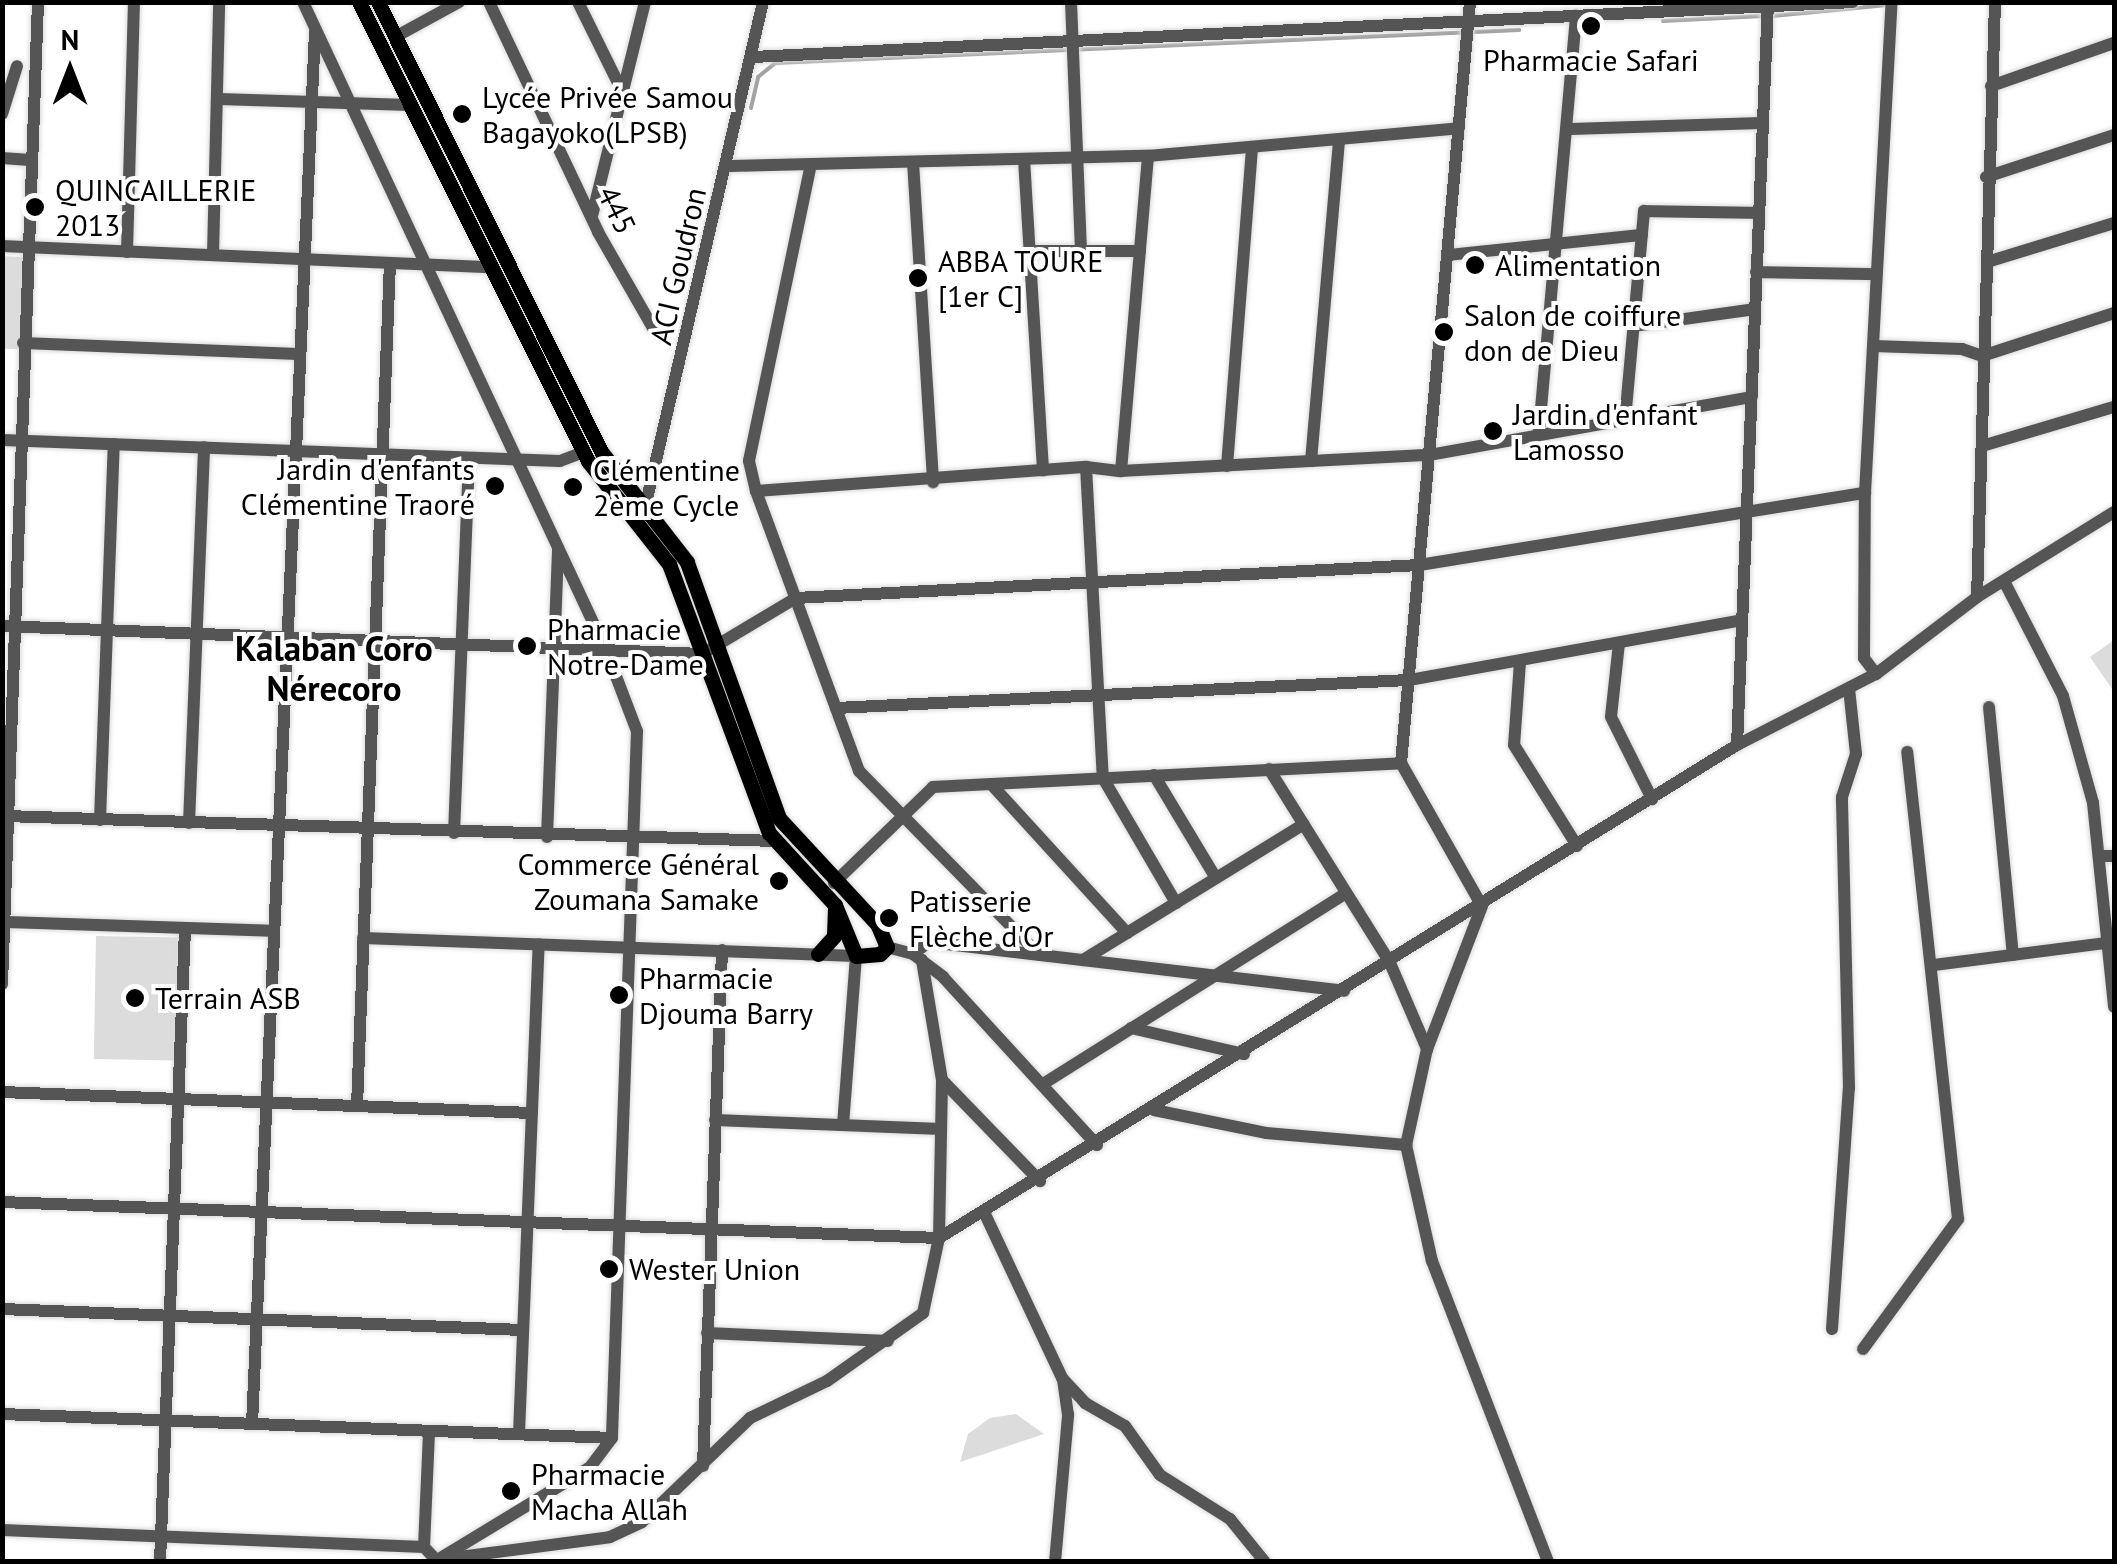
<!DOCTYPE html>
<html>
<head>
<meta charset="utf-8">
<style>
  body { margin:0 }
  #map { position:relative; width:2117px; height:1564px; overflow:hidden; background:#fff; font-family:"PT Sans",sans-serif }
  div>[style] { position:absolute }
  .green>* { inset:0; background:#dcdcdc; transform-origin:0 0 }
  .stream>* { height:4px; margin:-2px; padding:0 2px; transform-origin:2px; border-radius:2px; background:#a3a3a3 }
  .roads { filter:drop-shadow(0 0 2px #dbdbdb) drop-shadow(0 0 2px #dbdbdb) }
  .minor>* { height:12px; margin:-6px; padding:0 6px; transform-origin:6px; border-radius:6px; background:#555 }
  .major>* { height:15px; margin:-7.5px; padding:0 7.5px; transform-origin:7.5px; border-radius:7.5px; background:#000 }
  .dots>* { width:28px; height:28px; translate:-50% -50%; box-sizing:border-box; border:5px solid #fff; border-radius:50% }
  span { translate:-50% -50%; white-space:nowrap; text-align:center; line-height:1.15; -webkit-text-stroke:8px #fff; paint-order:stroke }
  .poi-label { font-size:30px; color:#000 }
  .left { translate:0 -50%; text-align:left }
  .right { translate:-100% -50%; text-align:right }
  .street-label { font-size:30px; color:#000 }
  .quarter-label { font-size:35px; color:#000; font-weight:700 }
  .frame { position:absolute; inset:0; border:5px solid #000; pointer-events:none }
  .north { position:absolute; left:20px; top:20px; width:100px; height:100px; -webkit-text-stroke:8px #fff; paint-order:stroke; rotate:0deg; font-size:28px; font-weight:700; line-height:40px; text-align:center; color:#000 }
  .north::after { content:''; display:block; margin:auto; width:35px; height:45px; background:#000; clip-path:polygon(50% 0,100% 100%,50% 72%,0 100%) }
</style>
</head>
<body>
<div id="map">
  <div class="green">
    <div style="clip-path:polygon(2px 256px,23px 257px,20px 349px,3px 349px)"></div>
    <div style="clip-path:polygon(2114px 640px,2114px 692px,2090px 657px)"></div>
    <div style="left:96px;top:936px;width:82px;height:123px;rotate:1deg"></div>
    <div style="clip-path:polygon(1016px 1414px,1044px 1434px,960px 1462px,968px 1434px,990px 1418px)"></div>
  </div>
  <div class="stream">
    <div style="left:1773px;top:16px;width:115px;rotate:-5.5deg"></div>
    <div style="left:1663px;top:21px;width:100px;rotate:-2.9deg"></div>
    <div style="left:751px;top:108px;width:32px;rotate:-77deg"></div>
    <div style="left:758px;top:77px;width:22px;rotate:-39deg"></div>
    <div style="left:775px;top:63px;width:745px;rotate:-2.54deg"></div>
  </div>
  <div class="roads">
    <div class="minor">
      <div style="left:303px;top:2px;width:715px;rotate:64.94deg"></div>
      <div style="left:606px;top:650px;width:87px;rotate:69.1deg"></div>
      <div style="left:637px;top:731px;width:707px;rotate:92.03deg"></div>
      <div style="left:612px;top:1438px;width:38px;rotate:127deg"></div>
      <div style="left:589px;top:1468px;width:181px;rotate:148.8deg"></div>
      <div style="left:489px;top:2px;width:255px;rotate:64.6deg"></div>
      <div style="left:598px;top:232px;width:111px;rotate:60.2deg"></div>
      <div style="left:578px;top:2px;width:102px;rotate:63.7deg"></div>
      <div style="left:1071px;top:2px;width:249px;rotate:87.7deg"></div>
      <div style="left:1470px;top:2px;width:764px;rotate:95.18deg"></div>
      <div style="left:1401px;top:763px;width:164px;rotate:60.5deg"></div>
      <div style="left:1482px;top:906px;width:153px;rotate:111deg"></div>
      <div style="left:1427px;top:1049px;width:98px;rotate:102.3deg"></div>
      <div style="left:1406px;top:1145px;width:119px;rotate:77.4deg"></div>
      <div style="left:1432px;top:1261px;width:323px;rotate:68.9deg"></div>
      <div style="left:1995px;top:2px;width:595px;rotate:91.73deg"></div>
      <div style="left:1977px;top:597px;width:161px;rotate:-31.8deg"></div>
      <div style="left:395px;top:37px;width:73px;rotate:-28.7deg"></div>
      <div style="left:753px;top:57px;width:1101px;rotate:-2.86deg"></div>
      <div style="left:1991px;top:86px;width:130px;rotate:-19.3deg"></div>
      <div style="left:217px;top:99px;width:194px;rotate:1.8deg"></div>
      <div style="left:2px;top:114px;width:50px;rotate:-72.6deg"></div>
      <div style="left:1569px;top:129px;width:194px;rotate:-1.8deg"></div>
      <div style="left:2px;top:158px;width:28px;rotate:4deg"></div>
      <div style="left:1024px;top:159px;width:312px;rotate:86.5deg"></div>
      <div style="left:913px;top:162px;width:321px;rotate:86.4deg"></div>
      <div style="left:811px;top:164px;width:303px;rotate:101.8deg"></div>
      <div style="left:749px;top:461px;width:31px;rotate:77deg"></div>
      <div style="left:756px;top:491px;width:298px;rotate:69.8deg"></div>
      <div style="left:859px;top:771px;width:257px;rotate:45.6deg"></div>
      <div style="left:727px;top:166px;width:421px;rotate:-1.4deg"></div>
      <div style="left:1148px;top:156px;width:312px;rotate:-5.1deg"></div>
      <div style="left:1986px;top:177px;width:135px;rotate:-18.2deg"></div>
      <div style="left:592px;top:216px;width:220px;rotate:-76.1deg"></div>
      <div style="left:2px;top:246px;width:488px;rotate:2.5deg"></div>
      <div style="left:1029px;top:251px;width:111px"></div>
      <div style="left:127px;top:252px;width:250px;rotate:-88.4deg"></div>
      <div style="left:213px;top:255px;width:253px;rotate:-88.6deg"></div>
      <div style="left:1448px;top:255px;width:195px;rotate:-5.9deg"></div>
      <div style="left:1987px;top:262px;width:133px;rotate:-17.1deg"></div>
      <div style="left:1756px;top:272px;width:119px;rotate:1deg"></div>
      <div style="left:1634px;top:326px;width:122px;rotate:-8deg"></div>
      <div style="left:23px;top:343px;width:275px;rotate:2.3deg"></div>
      <div style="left:1873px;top:346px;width:89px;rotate:1.9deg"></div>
      <div style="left:1962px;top:349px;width:21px;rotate:19deg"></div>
      <div style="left:1982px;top:356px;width:139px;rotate:-18deg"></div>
      <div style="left:1625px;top:420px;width:210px;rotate:-84.8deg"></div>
      <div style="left:1644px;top:211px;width:115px;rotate:1deg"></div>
      <div style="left:1539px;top:431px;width:417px;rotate:-84.9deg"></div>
      <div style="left:2px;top:440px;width:558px;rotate:2.16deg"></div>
      <div style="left:560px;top:461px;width:25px;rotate:-21deg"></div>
      <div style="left:1982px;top:446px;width:138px;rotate:-16.5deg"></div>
      <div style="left:1311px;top:461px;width:323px;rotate:-85deg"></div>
      <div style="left:1227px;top:466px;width:320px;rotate:-85.5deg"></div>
      <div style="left:1086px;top:467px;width:311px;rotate:86.9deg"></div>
      <div style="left:1103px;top:778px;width:145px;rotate:59.7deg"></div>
      <div style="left:1121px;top:471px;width:316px;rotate:-85.1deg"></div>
      <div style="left:756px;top:491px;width:331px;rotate:-4.2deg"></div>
      <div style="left:1086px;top:467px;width:35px;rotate:7deg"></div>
      <div style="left:1121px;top:471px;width:308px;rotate:-3deg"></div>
      <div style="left:1429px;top:455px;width:328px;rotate:-10.2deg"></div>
      <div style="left:643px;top:516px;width:528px;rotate:-76.86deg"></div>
      <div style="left:2004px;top:581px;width:129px;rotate:62.8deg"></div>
      <div style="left:2063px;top:696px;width:111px;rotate:74.3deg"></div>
      <div style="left:2093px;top:803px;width:205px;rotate:84.1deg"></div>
      <div style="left:2px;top:626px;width:701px;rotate:2.29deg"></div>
      <div style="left:702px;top:654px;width:109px;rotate:-30.8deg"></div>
      <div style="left:796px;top:598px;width:624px;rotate:-3.03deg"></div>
      <div style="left:1419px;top:565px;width:452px;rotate:-9.2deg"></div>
      <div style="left:1619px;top:643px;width:74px;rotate:96.2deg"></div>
      <div style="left:1611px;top:717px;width:92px;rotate:63.4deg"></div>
      <div style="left:1520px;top:662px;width:83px;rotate:94.1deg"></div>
      <div style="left:1514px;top:745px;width:119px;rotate:58deg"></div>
      <div style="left:1876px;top:674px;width:20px;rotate:-127deg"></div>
      <div style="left:1864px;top:658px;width:165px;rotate:-89.7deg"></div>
      <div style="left:1865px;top:493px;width:492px;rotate:-86.9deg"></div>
      <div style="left:1989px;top:707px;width:249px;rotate:84.5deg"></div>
      <div style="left:836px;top:708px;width:574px;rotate:-2.8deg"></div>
      <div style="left:1409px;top:680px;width:338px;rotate:-10.2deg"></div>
      <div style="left:1737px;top:745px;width:744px;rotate:-87.61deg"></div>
      <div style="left:1269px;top:769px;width:229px;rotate:58deg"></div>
      <div style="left:1390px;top:963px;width:94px;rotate:66.7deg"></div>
      <div style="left:1154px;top:775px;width:120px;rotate:59deg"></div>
      <div style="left:991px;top:784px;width:202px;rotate:47.6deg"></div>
      <div style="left:5px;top:816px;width:771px;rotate:1.86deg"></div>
      <div style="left:100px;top:820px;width:376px;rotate:-87.9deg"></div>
      <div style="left:189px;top:823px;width:376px;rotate:-87.7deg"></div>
      <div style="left:454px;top:833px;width:375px;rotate:-87.7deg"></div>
      <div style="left:547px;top:837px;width:288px;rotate:-87.8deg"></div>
      <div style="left:2099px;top:856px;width:15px"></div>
      <div style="left:834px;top:883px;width:138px;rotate:-44.1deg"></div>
      <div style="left:933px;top:787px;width:469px;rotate:-2.9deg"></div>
      <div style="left:5px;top:922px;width:268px;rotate:1.9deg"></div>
      <div style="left:363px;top:938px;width:493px;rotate:2.1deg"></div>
      <div style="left:856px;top:956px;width:169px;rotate:94.4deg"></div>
      <div style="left:887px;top:947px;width:27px;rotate:15deg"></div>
      <div style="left:913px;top:954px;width:38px;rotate:37deg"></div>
      <div style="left:943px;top:977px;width:228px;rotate:47.5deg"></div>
      <div style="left:913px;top:954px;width:20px;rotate:-37deg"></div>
      <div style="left:929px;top:942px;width:418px;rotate:6.7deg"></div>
      <div style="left:1083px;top:960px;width:259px;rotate:-31.6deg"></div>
      <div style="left:1934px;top:965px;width:172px;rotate:-7.3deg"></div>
      <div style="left:2px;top:984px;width:983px;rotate:-87.9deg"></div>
      <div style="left:1131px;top:1028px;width:116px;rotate:13deg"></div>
      <div style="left:942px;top:1080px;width:141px;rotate:45.9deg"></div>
      <div style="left:1043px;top:1084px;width:358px;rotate:-32.2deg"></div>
      <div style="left:2px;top:1092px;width:530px;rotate:2.27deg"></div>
      <div style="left:357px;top:1106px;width:844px;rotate:-87.76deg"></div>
      <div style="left:1154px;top:1110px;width:114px;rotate:11.6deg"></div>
      <div style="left:1266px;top:1133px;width:141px;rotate:4.9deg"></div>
      <div style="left:715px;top:1120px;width:226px;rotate:2.3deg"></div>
      <div style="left:2px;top:1202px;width:938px;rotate:2.2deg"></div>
      <div style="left:939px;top:1238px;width:938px;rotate:-31.71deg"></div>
      <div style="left:1737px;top:745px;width:156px;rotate:-27.1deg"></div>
      <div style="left:1876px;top:674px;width:127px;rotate:-37.3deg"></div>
      <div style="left:984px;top:1212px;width:183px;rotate:64.8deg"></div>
      <div style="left:1062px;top:1378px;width:34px;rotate:47deg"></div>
      <div style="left:1085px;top:1403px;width:46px;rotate:29.9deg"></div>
      <div style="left:1125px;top:1426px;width:60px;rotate:54.5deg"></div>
      <div style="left:1160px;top:1475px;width:83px;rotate:32.2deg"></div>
      <div style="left:1230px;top:1519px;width:55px;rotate:50.9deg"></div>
      <div style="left:2px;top:1309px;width:521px;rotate:2.31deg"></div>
      <div style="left:1832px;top:1329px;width:242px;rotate:-86deg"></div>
      <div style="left:1849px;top:1088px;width:291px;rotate:-91.4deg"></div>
      <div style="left:1842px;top:797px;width:45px;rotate:-72deg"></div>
      <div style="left:1856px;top:754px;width:66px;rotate:-96.1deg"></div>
      <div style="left:707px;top:1333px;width:181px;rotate:2.5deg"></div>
      <div style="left:1863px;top:1349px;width:161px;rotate:-53.8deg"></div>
      <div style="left:1958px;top:1219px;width:470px;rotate:-96.2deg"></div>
      <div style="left:2px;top:1414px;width:610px;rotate:2.25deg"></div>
      <div style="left:252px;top:1424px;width:1394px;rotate:-87.41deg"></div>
      <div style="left:519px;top:1434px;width:490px;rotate:-87.7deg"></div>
      <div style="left:703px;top:1466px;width:516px;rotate:-87.89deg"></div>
      <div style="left:2px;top:1530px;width:422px;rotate:2.3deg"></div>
      <div style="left:424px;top:1547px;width:18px;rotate:47deg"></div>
      <div style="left:424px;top:1547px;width:116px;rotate:-87.5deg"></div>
      <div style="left:444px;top:1559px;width:167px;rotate:-7.5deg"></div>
      <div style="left:610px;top:1537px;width:35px;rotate:-25deg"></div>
      <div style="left:642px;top:1522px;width:150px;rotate:-43.9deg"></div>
      <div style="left:750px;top:1418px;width:85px;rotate:-25.7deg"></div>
      <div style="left:827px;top:1381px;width:118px;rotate:-35.3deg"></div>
      <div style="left:923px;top:1313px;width:77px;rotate:-78deg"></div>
      <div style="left:939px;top:1238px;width:158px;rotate:-88.9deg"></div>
      <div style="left:942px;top:1080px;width:122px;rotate:-99.5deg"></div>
      <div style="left:160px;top:1562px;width:634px;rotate:-87.74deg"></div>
      <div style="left:1055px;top:1562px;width:148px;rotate:-84.9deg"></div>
      <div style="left:1068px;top:1415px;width:35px;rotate:-98deg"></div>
    </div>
    <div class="major">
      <div style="left:359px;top:2px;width:513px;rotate:63.48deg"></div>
      <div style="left:588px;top:461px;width:131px;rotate:51.8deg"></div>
      <div style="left:669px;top:564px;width:287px;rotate:69.6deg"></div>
      <div style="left:769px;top:833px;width:98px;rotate:47.5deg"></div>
      <div style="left:835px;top:905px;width:55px;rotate:67.6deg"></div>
      <div style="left:856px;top:956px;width:24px;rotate:-5deg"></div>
      <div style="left:880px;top:954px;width:10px;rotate:-45deg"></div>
      <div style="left:887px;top:947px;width:25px;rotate:-113deg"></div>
      <div style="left:877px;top:924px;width:144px;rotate:-132.8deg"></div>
      <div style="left:779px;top:818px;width:272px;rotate:-109.8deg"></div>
      <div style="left:687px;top:562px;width:138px;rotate:-127.9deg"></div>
      <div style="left:602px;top:453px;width:504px;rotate:-116.41deg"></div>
      <div style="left:818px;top:954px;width:24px;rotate:-48deg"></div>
      <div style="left:834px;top:936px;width:27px;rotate:-88deg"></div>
    </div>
  </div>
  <div class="dots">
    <div style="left:1591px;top:26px;background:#000"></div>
    <div style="left:462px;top:114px;background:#000"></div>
    <div style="left:35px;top:207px;background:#000"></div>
    <div style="left:1475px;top:265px;background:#000"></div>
    <div style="left:918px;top:278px;background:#000"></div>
    <div style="left:1444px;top:332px;background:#000"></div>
    <div style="left:1493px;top:431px;background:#000"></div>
    <div style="left:495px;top:486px;background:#000"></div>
    <div style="left:573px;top:487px;background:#000"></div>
    <div style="left:527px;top:646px;background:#000"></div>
    <div style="left:779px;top:881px;background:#000"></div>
    <div style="left:889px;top:918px;background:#000"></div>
    <div style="left:619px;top:995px;background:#000"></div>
    <div style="left:135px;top:998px;background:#000"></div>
    <div style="left:609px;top:1269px;background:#000"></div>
    <div style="left:511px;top:1491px;background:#000"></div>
  </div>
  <div class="poi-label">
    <span style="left:1591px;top:60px">Pharmacie Safari</span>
    <span class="left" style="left:482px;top:114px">Lycée Privée Samou<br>Bagayoko(LPSB)</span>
    <span class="left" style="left:55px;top:207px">QUINCAILLERIE<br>2013</span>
    <span class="left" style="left:938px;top:278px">ABBA TOURE<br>[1er C]</span>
    <span class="left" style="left:1495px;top:265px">Alimentation</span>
    <span class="left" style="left:1464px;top:332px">Salon de coiffure<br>don de Dieu</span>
    <span class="left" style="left:1513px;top:431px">Jardin d'enfant<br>Lamosso</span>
    <span class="right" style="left:475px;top:486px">Jardin d'enfants<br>Clémentine Traoré</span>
    <span class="left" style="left:593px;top:487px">Clémentine<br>2ème Cycle</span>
    <span class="left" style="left:547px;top:646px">Pharmacie<br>Notre-Dame</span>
    <span class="right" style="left:759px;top:881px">Commerce Général<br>Zoumana Samake</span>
    <span class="left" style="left:909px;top:918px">Patisserie<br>Flèche d'Or</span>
    <span class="left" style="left:639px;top:995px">Pharmacie<br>Djouma Barry</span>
    <span class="left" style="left:155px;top:998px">Terrain ASB</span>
    <span class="left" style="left:629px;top:1269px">Wester Union</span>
    <span class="left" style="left:531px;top:1491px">Pharmacie<br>Macha Allah</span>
  </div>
  <div class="street-label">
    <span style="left:617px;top:210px;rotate:64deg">445</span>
    <span style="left:678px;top:266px;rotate:-77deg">ACI Goudron</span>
  </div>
  <div class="quarter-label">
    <span style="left:334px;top:668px">Kalaban Coro<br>Nérecoro</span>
  </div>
  <div class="frame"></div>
  <div class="north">N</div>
</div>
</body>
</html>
